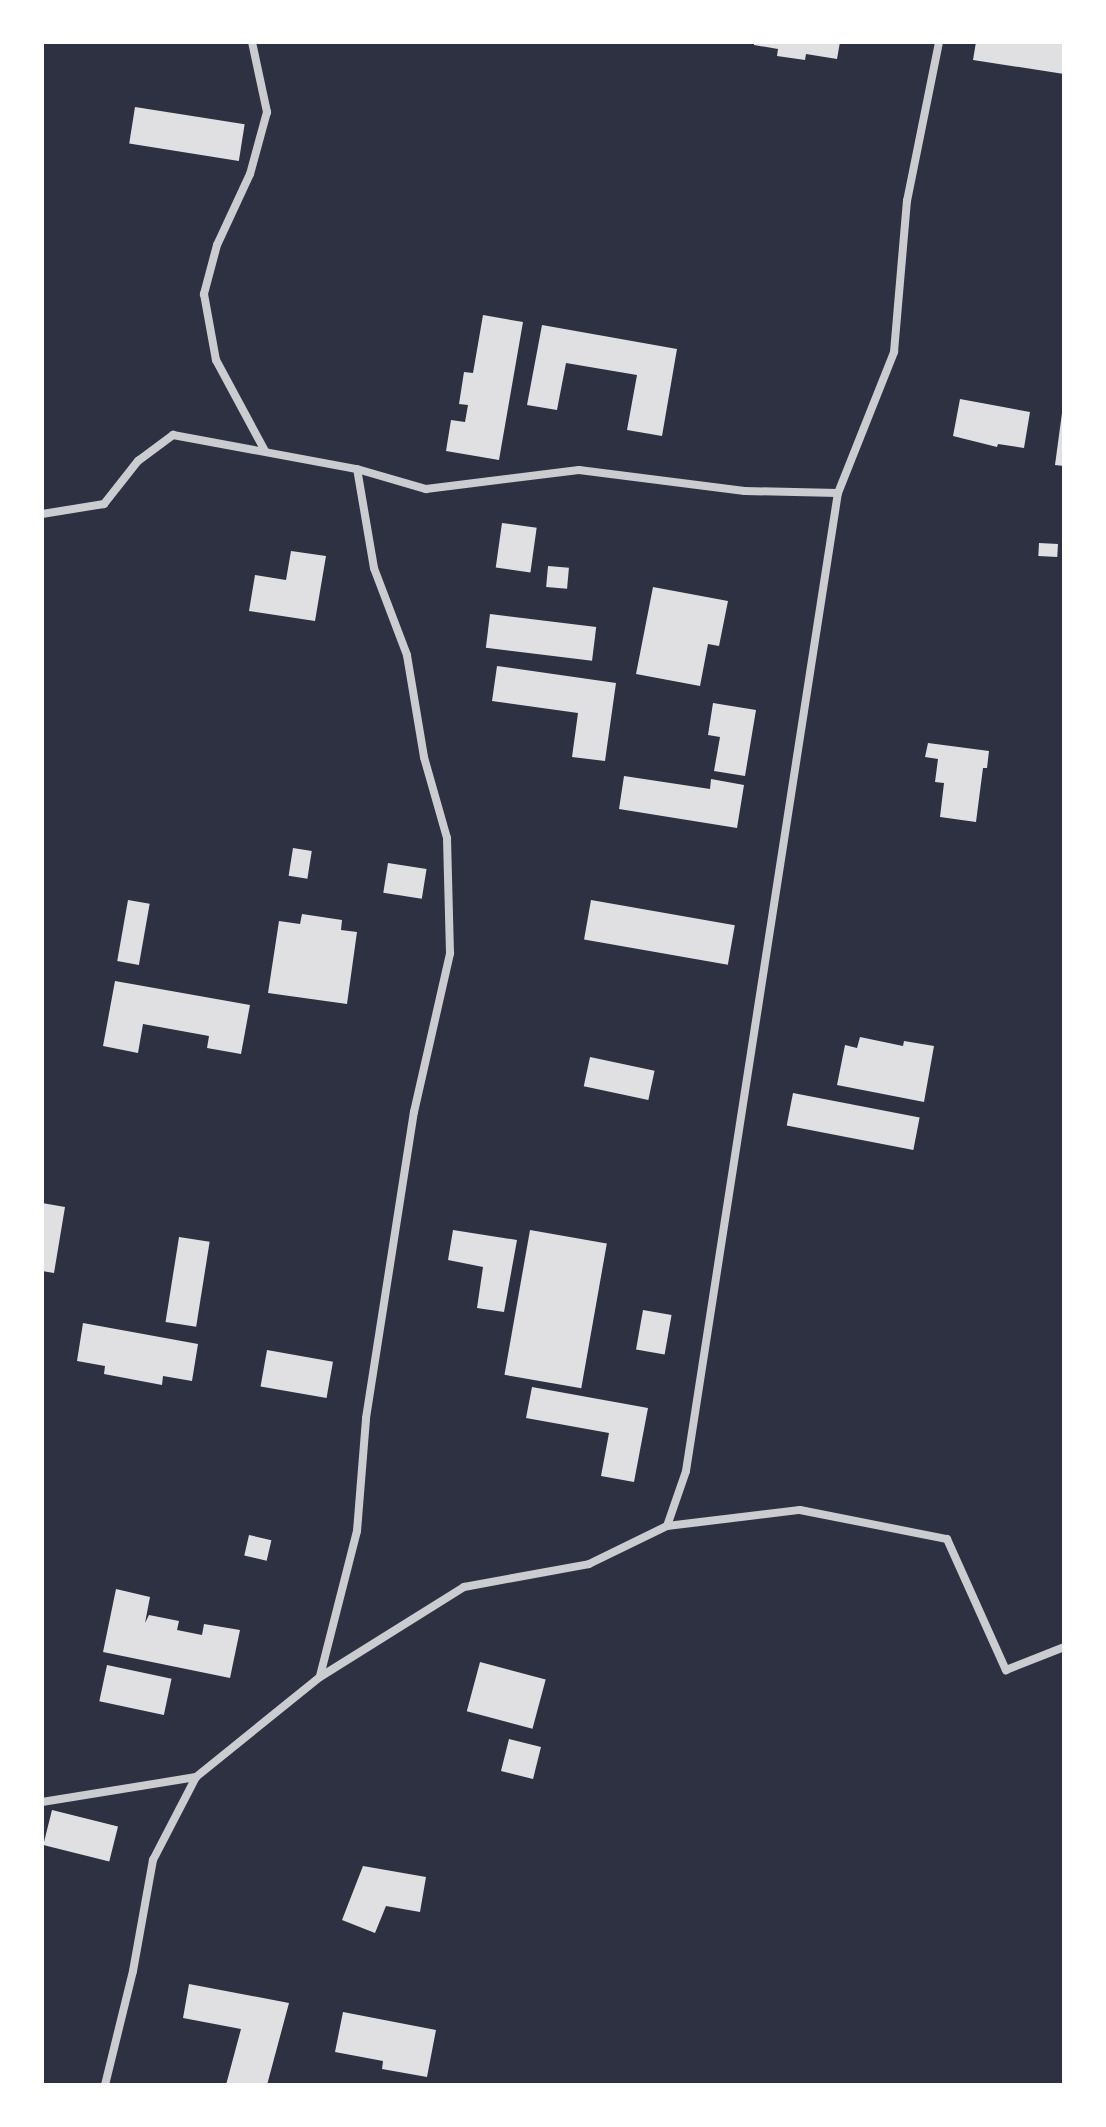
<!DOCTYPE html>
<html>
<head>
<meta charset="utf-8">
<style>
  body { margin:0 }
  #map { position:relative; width:1106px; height:2127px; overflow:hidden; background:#2d3142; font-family:Signika,sans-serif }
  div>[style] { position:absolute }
  .building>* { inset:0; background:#e0e0e3; transform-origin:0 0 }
  .minor>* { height:8px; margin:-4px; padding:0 4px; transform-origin:4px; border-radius:4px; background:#caccd0 }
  span { translate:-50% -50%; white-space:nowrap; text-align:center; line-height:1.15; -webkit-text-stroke:7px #fff; paint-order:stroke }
  .frame { position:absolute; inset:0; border:44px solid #fff; pointer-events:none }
</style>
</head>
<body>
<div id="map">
  <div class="building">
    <div style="clip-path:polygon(754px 42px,840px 42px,837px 59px,806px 54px,805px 60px,777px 56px,778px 49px,754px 45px)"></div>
    <div style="clip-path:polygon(976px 42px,1064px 42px,1064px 74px,973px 60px)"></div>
    <div style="left:135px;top:107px;width:111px;height:37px;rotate:9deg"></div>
    <div style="clip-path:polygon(483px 315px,523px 322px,499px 460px,446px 451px,451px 420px,465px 422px,468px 405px,459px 404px,464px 372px,473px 373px)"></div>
    <div style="clip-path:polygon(542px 325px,677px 349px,662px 436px,627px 430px,637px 375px,566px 363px,557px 410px,527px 405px)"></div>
    <div style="clip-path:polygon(960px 399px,1030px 412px,1024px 448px,998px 444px,997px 447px,953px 436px)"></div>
    <div style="clip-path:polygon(1062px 413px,1064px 413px,1064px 466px,1055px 465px)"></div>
    <div style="left:502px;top:523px;width:35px;height:45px;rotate:8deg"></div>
    <div style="left:1039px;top:543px;width:19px;height:13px;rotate:3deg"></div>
    <div style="clip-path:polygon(291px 551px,326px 556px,315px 621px,249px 611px,255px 575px,286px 580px)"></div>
    <div style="left:548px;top:566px;width:21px;height:21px;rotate:5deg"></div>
    <div style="clip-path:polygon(653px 587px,728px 601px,719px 646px,708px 644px,700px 686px,636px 674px)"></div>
    <div style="left:490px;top:614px;width:107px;height:34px;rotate:7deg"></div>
    <div style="clip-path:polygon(497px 666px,616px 683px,605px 761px,572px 757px,578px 713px,492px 701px)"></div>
    <div style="clip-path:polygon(713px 703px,756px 710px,745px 776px,714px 771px,720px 737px,708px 735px)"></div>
    <div style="clip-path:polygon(928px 743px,989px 751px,987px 768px,983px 768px,976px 822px,940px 817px,944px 783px,935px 782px,938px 759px,925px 757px)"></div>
    <div style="clip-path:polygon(624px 776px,710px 789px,711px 779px,744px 785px,737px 828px,619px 809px)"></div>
    <div style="left:293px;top:848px;width:19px;height:28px;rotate:9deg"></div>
    <div style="left:388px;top:863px;width:39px;height:30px;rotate:9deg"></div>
    <div style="left:128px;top:900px;width:22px;height:62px;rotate:10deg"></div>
    <div style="left:591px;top:900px;width:146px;height:40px;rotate:10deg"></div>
    <div style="clip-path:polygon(302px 914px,342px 920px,341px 930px,357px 932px,347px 1004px,268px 993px,279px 921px,300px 924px)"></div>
    <div style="clip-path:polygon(115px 981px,250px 1005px,241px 1054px,207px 1048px,209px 1036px,143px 1024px,138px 1053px,103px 1046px)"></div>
    <div style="clip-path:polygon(860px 1037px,903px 1046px,904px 1041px,934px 1046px,924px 1102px,837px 1085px,845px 1045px,857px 1048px)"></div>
    <div style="left:590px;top:1057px;width:66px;height:30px;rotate:12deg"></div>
    <div style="left:793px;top:1093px;width:129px;height:33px;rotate:11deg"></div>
    <div style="clip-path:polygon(42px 1203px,65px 1207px,54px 1273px,42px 1271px)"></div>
    <div style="clip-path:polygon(453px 1230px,517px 1240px,504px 1312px,477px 1308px,483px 1267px,448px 1260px)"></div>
    <div style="left:530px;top:1230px;width:78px;height:147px;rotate:10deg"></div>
    <div style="left:179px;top:1237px;width:31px;height:86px;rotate:9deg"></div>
    <div style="left:643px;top:1310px;width:29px;height:40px;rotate:10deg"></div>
    <div style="clip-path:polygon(83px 1323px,198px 1344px,192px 1381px,163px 1376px,162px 1385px,104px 1374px,105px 1366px,77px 1361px)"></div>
    <div style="left:267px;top:1350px;width:67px;height:37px;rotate:10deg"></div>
    <div style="clip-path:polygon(532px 1387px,648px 1408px,634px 1482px,601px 1476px,609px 1433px,526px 1418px)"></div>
    <div style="left:249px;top:1535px;width:23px;height:21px;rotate:13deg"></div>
    <div style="clip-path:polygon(116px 1589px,150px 1597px,145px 1623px,149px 1615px,179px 1621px,177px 1630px,202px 1635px,204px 1624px,240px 1630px,230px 1678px,103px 1652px)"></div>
    <div style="left:480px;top:1662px;width:68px;height:51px;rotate:15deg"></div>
    <div style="left:107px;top:1665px;width:66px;height:37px;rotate:12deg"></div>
    <div style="left:509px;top:1739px;width:33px;height:33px;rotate:14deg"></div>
    <div style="left:52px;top:1810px;width:68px;height:36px;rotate:14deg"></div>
    <div style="clip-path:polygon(363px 1866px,426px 1877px,420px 1912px,386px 1906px,375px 1933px,342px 1920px)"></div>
    <div style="clip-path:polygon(189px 1984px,289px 2003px,267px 2085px,226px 2085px,241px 2029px,183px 2018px)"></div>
    <div style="clip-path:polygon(343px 2012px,436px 2030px,427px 2077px,382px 2069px,383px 2061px,335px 2052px)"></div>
  </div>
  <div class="minor">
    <div style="left:252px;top:42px;width:72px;rotate:77.9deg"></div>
    <div style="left:267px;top:112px;width:64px;rotate:105.3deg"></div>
    <div style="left:250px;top:174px;width:78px;rotate:114.9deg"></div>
    <div style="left:217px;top:245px;width:51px;rotate:104.9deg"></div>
    <div style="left:204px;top:294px;width:67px;rotate:79.7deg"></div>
    <div style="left:216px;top:360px;width:103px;rotate:61.7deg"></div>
    <div style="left:42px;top:514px;width:63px;rotate:-9.2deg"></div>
    <div style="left:104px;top:504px;width:55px;rotate:-51.7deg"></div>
    <div style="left:138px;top:461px;width:44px;rotate:-36.6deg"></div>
    <div style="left:173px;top:435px;width:187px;rotate:10.5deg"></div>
    <div style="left:357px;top:469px;width:72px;rotate:16.2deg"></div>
    <div style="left:426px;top:489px;width:154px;rotate:-7.1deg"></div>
    <div style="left:579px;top:470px;width:167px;rotate:7.2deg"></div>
    <div style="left:745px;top:491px;width:93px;rotate:1.2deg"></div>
    <div style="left:667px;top:1526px;width:134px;rotate:-6.9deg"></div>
    <div style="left:800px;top:1510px;width:150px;rotate:11.2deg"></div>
    <div style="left:947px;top:1539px;width:144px;rotate:65.8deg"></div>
    <div style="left:1006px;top:1670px;width:62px;rotate:-21.6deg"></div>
    <div style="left:320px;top:1676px;width:150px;rotate:-75.7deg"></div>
    <div style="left:357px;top:1531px;width:113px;rotate:-85.4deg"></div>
    <div style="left:366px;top:1418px;width:310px;rotate:-81.1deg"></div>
    <div style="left:414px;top:1112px;width:163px;rotate:-77.2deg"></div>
    <div style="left:450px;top:953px;width:115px;rotate:-91.5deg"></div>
    <div style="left:447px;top:838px;width:84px;rotate:-105.9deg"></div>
    <div style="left:424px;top:757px;width:103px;rotate:-99.5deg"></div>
    <div style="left:407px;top:655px;width:93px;rotate:-110.8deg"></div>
    <div style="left:374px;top:568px;width:100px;rotate:-99.7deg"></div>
    <div style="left:42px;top:1802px;width:156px;rotate:-9.2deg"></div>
    <div style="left:105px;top:2085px;width:117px;rotate:-76.2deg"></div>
    <div style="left:133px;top:1971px;width:113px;rotate:-79.8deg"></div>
    <div style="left:153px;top:1860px;width:93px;rotate:-62.6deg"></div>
    <div style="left:196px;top:1777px;width:159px;rotate:-38.9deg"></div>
    <div style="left:320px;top:1677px;width:170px;rotate:-32deg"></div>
    <div style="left:464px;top:1587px;width:127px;rotate:-10.4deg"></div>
    <div style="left:589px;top:1564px;width:87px;rotate:-26deg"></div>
    <div style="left:667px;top:1526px;width:58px;rotate:-70.9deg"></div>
    <div style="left:686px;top:1471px;width:990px;rotate:-81.17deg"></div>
    <div style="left:838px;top:493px;width:152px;rotate:-68.3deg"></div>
    <div style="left:894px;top:352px;width:152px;rotate:-85.1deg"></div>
    <div style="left:907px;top:201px;width:162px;rotate:-78.6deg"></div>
  </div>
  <div class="frame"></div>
</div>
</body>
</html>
